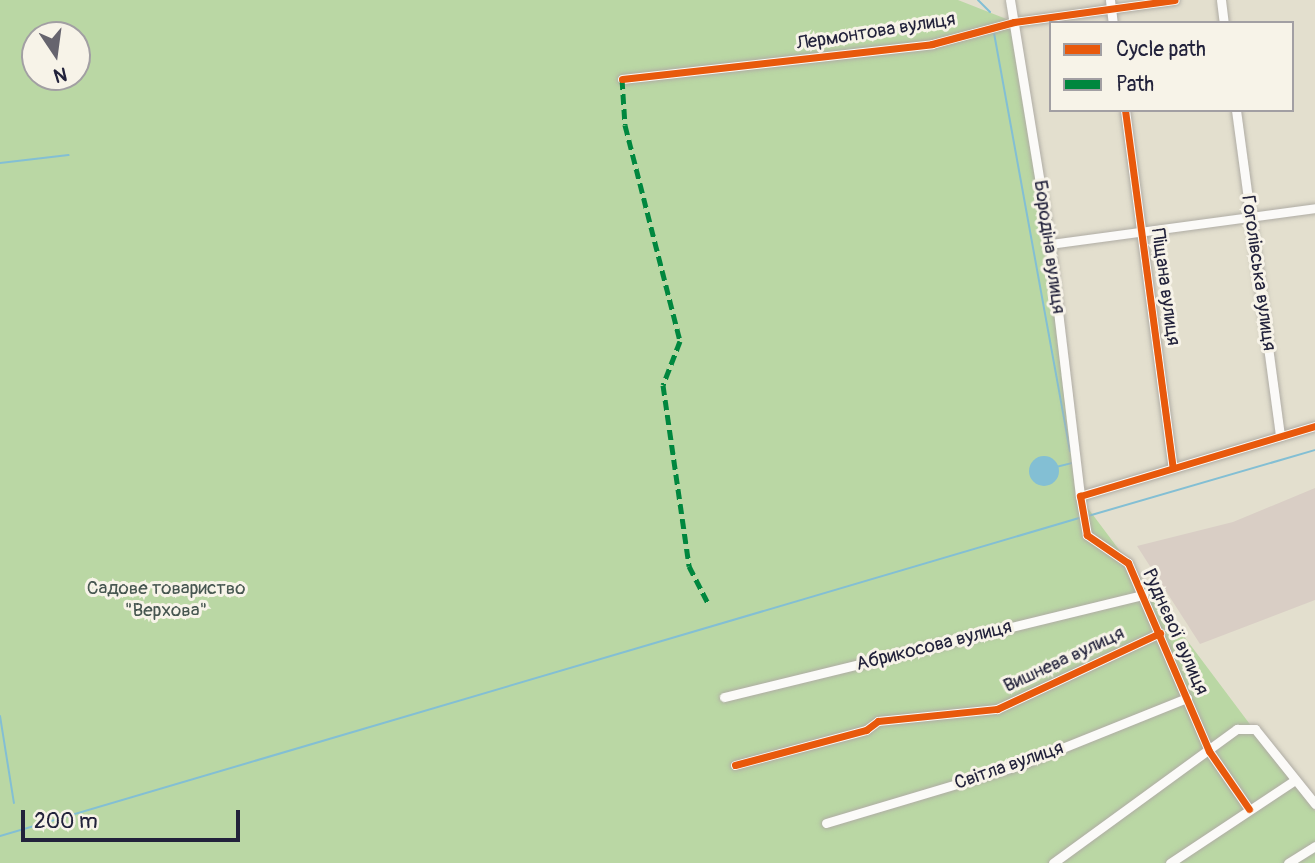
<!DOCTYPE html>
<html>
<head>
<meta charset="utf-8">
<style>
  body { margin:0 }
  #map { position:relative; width:1315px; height:863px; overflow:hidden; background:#e3dfce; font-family:Pangolin,sans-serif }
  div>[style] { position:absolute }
  .industrial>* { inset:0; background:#d9cec5 }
  .green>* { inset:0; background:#bad7a4 }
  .water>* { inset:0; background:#83bfd4 }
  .round { border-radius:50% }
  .stream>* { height:2px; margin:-1px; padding:0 1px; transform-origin:1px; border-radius:1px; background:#83bfd4 }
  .roads { filter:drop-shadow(0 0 2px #afaca4) drop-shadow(0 0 2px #afaca4) }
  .minor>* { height:9px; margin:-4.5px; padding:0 4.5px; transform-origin:4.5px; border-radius:4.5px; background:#fbfaf8 }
  .quiet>* { height:5px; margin-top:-2.5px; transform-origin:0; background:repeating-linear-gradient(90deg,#00873e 0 10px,transparent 0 15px) }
  .cycleway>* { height:7px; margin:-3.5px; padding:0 3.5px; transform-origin:3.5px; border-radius:3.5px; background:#e8590c }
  span { translate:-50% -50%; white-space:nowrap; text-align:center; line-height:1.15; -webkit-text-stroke:6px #f7f3e8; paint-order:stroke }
  .street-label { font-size:19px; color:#22223b }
  .park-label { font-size:19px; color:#465650 }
  .legend { position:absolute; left:1049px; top:21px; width:245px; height:91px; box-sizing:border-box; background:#f7f3e8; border:2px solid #a29fa3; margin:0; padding:9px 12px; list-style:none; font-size:21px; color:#22223b }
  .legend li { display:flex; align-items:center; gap:14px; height:35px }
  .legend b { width:35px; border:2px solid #a29fa3 }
  .north { position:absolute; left:21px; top:21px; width:70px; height:70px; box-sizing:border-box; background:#f7f3e8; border:2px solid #a29fa3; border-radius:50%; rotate:167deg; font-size:19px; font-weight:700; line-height:28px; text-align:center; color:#22223b }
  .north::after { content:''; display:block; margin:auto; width:24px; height:32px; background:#66646e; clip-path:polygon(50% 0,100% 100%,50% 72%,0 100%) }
  .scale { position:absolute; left:21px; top:810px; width:219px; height:32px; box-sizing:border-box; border:4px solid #22223b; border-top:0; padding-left:9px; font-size:21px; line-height:24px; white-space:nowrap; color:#22223b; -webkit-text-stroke:5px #f7f3e8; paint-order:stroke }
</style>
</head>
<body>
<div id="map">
  <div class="industrial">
    <div style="clip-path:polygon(1315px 488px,1315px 600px,1200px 644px,1137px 546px,1233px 522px)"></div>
  </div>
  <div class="green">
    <div style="clip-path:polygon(evenodd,0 0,958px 0,1014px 22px,1050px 244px,1078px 495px,1315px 811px,1315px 863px,0 863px,0 0,35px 35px,77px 35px,77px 77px,35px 77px,35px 35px)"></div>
  </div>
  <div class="water">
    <div class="round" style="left:1029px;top:456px;width:30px;height:30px"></div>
  </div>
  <div class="stream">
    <div style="left:978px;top:0;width:17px;rotate:45deg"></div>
    <div style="left:994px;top:33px;width:425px;rotate:79.7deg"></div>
    <div style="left:0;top:163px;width:69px;rotate:-6.6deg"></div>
    <div style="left:1056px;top:467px;width:16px;rotate:-14deg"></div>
    <div style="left:1088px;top:516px;width:236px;rotate:-16.2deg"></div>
    <div style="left:0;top:716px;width:88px;rotate:80.9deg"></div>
    <div style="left:0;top:836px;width:1125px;rotate:-16.42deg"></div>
  </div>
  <div class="roads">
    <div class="minor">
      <div style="left:1010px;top:0;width:247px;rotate:80.7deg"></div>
      <div style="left:1050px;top:244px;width:254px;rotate:83.2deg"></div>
      <div style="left:1110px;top:0;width:23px;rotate:83deg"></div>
      <div style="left:1221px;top:0;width:23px;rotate:83deg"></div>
      <div style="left:622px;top:79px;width:312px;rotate:-6.4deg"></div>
      <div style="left:932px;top:44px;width:85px;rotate:-15deg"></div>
      <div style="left:1014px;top:22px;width:162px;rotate:-7.8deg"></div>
      <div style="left:1125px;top:110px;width:361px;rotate:82.4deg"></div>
      <div style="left:1236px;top:110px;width:329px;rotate:82.3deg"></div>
      <div style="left:1050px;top:244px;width:267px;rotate:-7.7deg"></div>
      <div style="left:724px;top:697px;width:432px;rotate:-13.7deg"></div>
      <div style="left:735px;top:765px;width:136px;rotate:-15deg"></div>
      <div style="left:866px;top:730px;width:15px;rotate:-37deg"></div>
      <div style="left:878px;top:721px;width:120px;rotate:-5.8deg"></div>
      <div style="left:997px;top:709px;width:180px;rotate:-25deg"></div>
      <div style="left:1249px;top:809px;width:70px;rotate:-124.6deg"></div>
      <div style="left:1209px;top:751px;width:205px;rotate:-113.3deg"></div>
      <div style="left:1128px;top:563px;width:50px;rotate:-145.7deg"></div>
      <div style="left:1087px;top:535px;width:40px;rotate:-100deg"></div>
      <div style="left:1080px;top:496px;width:245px;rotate:-16.6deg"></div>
      <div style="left:826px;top:823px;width:202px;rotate:-16.6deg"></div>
      <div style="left:1020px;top:765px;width:180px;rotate:-21.9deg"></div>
      <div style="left:1053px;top:863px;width:228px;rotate:-36.1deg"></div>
      <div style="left:1237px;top:729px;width:18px"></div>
      <div style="left:1255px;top:729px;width:96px;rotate:51.3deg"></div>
      <div style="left:1170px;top:863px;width:146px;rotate:-33.6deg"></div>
      <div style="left:1288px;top:863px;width:32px;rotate:-32deg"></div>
    </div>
  </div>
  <div class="quiet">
    <div style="left:622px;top:79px;width:46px;rotate:86.3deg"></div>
    <div style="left:625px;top:125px;width:223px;rotate:75.7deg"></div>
    <div style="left:680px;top:341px;width:47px;rotate:111.1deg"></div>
    <div style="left:663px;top:385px;width:183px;rotate:81.8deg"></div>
    <div style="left:689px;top:566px;width:44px;rotate:62.9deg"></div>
  </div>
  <div class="cycleway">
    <div style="left:622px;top:79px;width:312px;rotate:-6.4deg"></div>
    <div style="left:932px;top:44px;width:85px;rotate:-15deg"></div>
    <div style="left:1014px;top:22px;width:162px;rotate:-7.8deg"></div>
    <div style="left:1125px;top:110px;width:361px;rotate:82.4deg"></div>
    <div style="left:735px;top:765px;width:136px;rotate:-15deg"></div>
    <div style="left:866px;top:730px;width:15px;rotate:-37deg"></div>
    <div style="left:878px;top:721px;width:120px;rotate:-5.8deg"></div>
    <div style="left:997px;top:709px;width:180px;rotate:-25deg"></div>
    <div style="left:1249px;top:809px;width:70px;rotate:-124.6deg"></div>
    <div style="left:1209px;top:751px;width:205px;rotate:-113.3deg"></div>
    <div style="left:1128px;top:563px;width:50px;rotate:-145.7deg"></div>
    <div style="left:1087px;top:535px;width:40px;rotate:-100deg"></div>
    <div style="left:1080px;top:496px;width:245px;rotate:-16.6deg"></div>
  </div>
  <div class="street-label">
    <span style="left:876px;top:32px;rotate:-9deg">Лермонтова вулиця</span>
    <span style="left:1049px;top:247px;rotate:82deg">Бородіна вулиця</span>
    <span style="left:1258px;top:273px;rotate:82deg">Гоголівська вулиця</span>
    <span style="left:1165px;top:287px;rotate:82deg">Піщана вулиця</span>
    <span style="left:1175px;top:632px;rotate:66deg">Руднєвої вулиця</span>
    <span style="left:934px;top:646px;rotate:-14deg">Абрикосова вулиця</span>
    <span style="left:1064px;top:660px;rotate:-25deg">Вишнева вулиця</span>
    <span style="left:1009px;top:766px;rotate:-19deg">Світла вулиця</span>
  </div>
  <div class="park-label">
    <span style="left:166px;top:600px">Садове товариство<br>"Верхова"</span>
  </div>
  <ul class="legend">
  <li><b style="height:9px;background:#e8590c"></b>Cycle path</li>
  <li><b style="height:9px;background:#00873e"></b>Path</li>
  </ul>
  <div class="north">N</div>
  <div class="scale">200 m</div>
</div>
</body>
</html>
